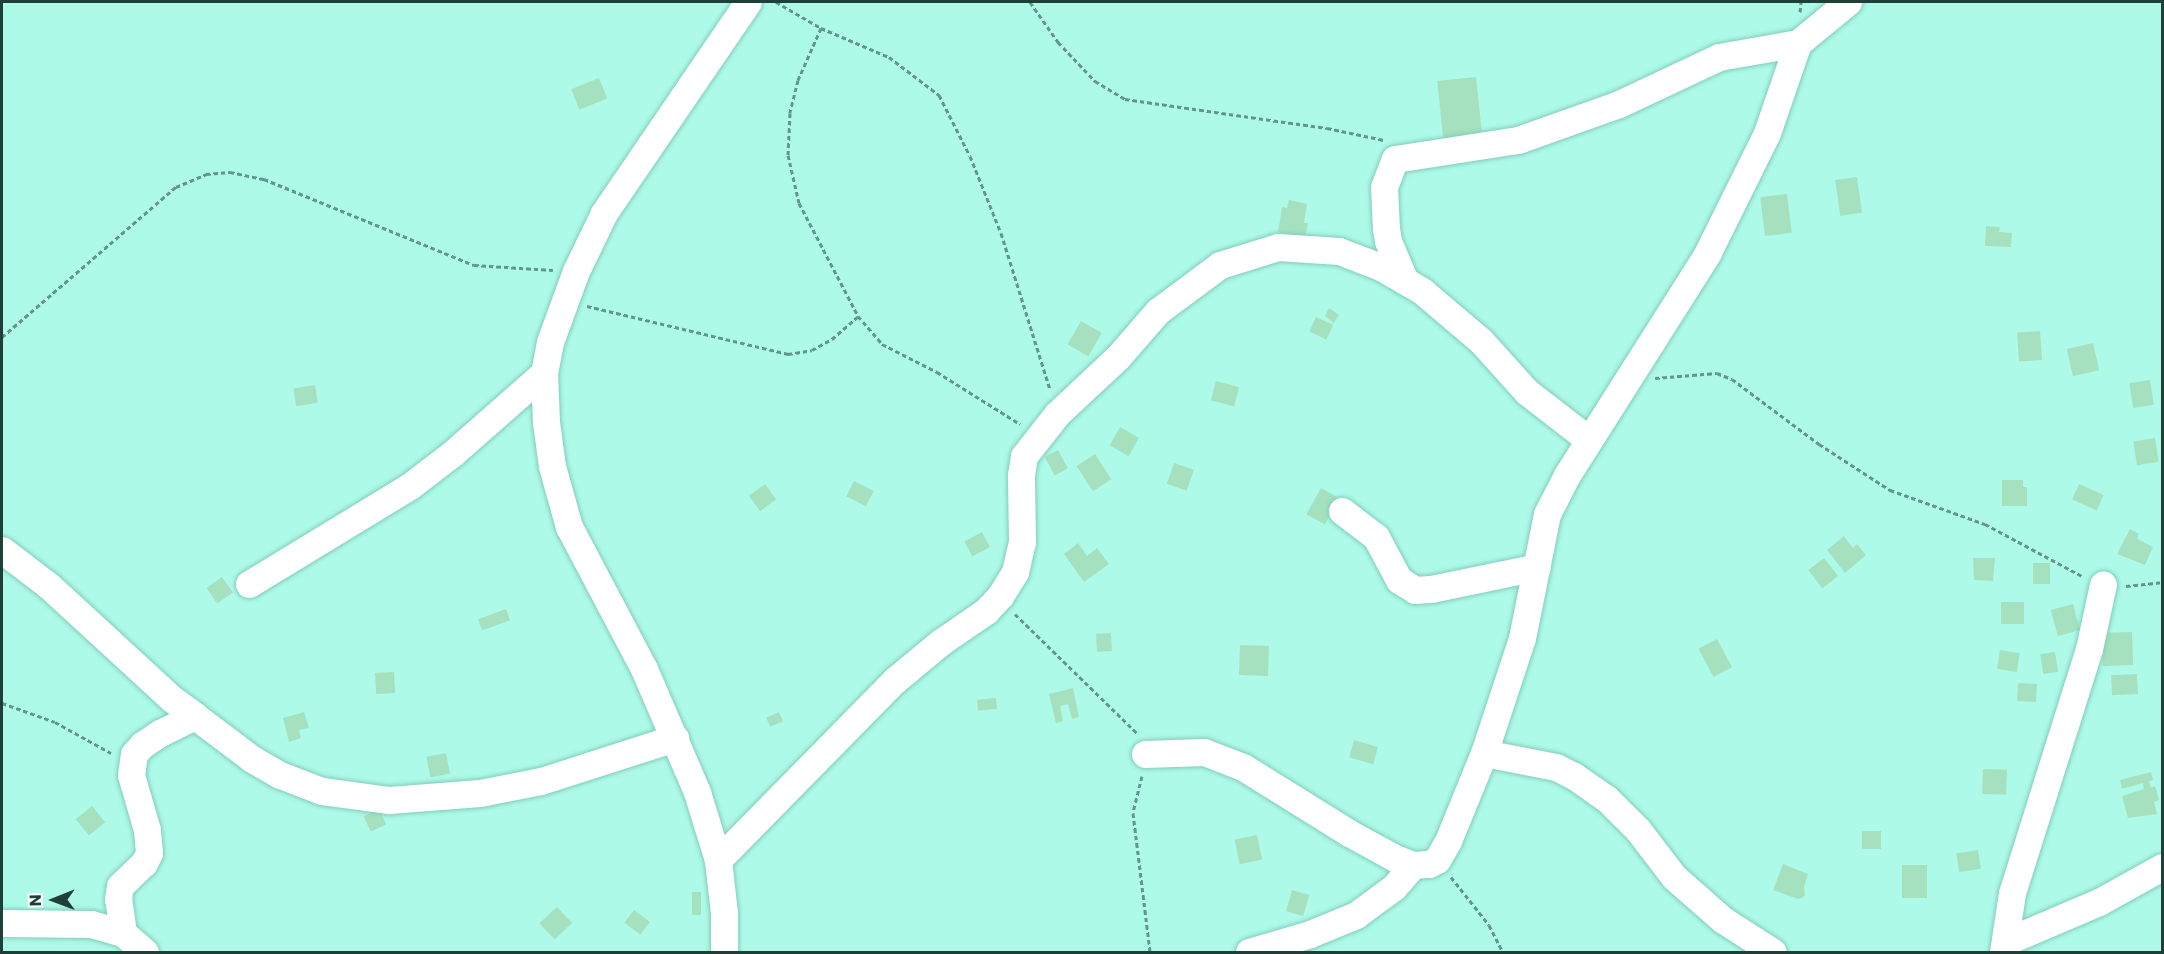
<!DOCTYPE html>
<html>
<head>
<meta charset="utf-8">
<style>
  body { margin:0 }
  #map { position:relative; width:2164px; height:954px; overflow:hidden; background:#aefae9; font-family:Poppins,sans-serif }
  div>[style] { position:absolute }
  .building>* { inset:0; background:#a5e1be; transform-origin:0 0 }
  .path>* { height:3px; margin-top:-1.5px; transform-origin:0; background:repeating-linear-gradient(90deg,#62968a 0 4.5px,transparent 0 7.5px) }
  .roads { filter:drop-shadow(0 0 2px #82cdbc) drop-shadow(0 0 2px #82cdbc) }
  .minor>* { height:27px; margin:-13.5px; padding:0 13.5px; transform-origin:13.5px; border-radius:13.5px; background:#fff }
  span { translate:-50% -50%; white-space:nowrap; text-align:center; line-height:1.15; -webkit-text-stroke:4.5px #fff; paint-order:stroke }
  .frame { position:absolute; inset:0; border:3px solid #203f39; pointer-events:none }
  .north { position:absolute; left:24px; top:870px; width:60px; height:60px; -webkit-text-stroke:4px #fff; paint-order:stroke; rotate:269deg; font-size:16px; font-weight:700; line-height:24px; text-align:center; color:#203f39 }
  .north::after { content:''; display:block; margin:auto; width:21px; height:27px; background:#203f39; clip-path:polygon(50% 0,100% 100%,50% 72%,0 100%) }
</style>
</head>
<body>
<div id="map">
  <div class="building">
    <div style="left:1476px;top:77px;width:60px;height:39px;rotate:84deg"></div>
    <div style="left:599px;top:78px;width:22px;height:30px;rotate:68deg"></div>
    <div style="left:1857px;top:177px;width:36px;height:22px;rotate:82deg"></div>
    <div style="left:1787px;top:194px;width:39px;height:27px;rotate:83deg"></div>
    <div style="clip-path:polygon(1289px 200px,1307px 204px,1304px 223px,1308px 223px,1305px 238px,1278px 232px,1282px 207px,1287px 208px)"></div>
    <div style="clip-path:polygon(1986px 226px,2000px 227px,1999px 232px,2012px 233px,2011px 247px,1985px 246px)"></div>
    <div style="clip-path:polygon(1329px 308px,1339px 315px,1334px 323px,1325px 316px)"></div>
    <div style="left:1316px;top:317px;width:19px;height:16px;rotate:25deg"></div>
    <div style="left:1081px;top:321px;width:24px;height:27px;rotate:30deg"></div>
    <div style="left:2040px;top:331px;width:29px;height:23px;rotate:86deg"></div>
    <div style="left:2093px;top:343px;width:28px;height:27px;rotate:77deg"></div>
    <div style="left:2150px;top:380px;width:25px;height:21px;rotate:81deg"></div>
    <div style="left:1216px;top:381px;width:24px;height:20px;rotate:15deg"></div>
    <div style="left:315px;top:385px;width:18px;height:22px;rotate:81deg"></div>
    <div style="left:1120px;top:427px;width:22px;height:21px;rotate:30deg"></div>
    <div style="left:2155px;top:438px;width:24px;height:22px;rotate:81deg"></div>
    <div style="left:1058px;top:450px;width:21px;height:15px;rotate:62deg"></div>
    <div style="left:1095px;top:454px;width:30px;height:22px;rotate:57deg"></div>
    <div style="left:1174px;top:463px;width:21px;height:22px;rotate:19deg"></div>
    <div style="clip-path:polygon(2002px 480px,2023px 480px,2023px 487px,2027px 487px,2027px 506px,2002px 506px)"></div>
    <div style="left:854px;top:481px;width:22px;height:17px;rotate:27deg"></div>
    <div style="left:765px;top:484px;width:19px;height:20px;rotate:54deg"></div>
    <div style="left:2079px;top:484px;width:27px;height:17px;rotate:24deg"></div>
    <div style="left:1321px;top:488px;width:21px;height:30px;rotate:29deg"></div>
    <div style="clip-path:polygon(2130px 529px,2139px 534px,2137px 539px,2153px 547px,2145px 565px,2117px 554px)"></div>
    <div style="left:982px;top:532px;width:17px;height:20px;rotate:62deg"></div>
    <div style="clip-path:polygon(1844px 536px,1853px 548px,1857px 544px,1866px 555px,1845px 573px,1827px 550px)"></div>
    <div style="clip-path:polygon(1078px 543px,1087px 556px,1097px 548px,1109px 564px,1084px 582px,1064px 554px)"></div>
    <div style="left:1824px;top:558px;width:23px;height:20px;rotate:52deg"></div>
    <div style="clip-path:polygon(1973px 558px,1995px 558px,1993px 581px,1974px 580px)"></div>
    <div style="left:2033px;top:563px;width:17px;height:21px"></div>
    <div style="left:222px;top:577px;width:19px;height:19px;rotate:55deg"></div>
    <div style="left:2001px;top:602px;width:23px;height:22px"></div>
    <div style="left:2073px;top:604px;width:27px;height:23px;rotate:75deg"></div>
    <div style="left:506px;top:609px;width:12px;height:30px;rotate:70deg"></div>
    <div style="left:2132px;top:632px;width:33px;height:30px;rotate:88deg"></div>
    <div style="left:1111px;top:633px;width:18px;height:15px;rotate:87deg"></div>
    <div style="left:1717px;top:639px;width:32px;height:21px;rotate:62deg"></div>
    <div style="left:1240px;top:645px;width:29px;height:30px;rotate:2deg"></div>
    <div style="left:2000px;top:650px;width:20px;height:19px;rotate:9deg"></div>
    <div style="left:2055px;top:652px;width:20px;height:15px;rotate:81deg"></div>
    <div style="left:394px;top:672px;width:21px;height:19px;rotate:87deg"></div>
    <div style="left:2137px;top:674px;width:20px;height:26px;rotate:87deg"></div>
    <div style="left:2018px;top:683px;width:19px;height:18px;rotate:3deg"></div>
    <div style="clip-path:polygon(1073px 688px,1079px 717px,1072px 719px,1068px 704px,1060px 706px,1063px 721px,1056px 723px,1049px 694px)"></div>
    <div style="left:996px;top:698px;width:11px;height:19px;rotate:85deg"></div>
    <div style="clip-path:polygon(304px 712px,309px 728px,299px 730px,301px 738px,289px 742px,283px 718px)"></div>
    <div style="left:779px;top:712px;width:10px;height:14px;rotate:66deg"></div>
    <div style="left:1354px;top:740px;width:25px;height:18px;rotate:16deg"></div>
    <div style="left:446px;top:753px;width:21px;height:20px;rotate:79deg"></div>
    <div style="left:1983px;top:769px;width:24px;height:25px;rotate:2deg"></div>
    <div style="clip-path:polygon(2151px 772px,2153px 780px,2149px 781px,2151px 788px,2155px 786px,2159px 800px,2154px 802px,2157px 814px,2128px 818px,2122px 796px,2144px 789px,2143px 783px,2122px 789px,2120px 780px)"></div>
    <div style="left:92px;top:806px;width:21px;height:21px;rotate:51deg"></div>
    <div style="left:379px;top:809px;width:17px;height:17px;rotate:65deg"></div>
    <div style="left:1881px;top:831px;width:18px;height:19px;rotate:90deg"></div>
    <div style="left:1257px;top:835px;width:25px;height:23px;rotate:78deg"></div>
    <div style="left:1978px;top:850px;width:19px;height:22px;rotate:81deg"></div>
    <div style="clip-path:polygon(1783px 864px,1808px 874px,1804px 887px,1805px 895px,1802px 898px,1798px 899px,1773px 890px)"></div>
    <div style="left:1902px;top:865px;width:25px;height:33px"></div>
    <div style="left:1292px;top:890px;width:18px;height:22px;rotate:16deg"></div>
    <div style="left:692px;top:892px;width:9px;height:23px"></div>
    <div style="left:557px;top:907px;width:22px;height:24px;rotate:47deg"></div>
    <div style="left:634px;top:910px;width:20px;height:16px;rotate:37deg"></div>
  </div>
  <div class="path">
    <div style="left:776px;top:2px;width:52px;rotate:30deg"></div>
    <div style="left:821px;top:28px;width:74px;rotate:23.1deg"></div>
    <div style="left:889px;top:57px;width:63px;rotate:37.2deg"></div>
    <div style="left:939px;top:95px;width:68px;rotate:63.1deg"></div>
    <div style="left:970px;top:156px;width:83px;rotate:68.1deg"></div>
    <div style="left:1001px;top:233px;width:164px;rotate:72.6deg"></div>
    <div style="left:1030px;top:2px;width:49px;rotate:55deg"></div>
    <div style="left:1058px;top:42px;width:54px;rotate:46.5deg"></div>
    <div style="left:1095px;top:81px;width:35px;rotate:31deg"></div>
    <div style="left:1125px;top:99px;width:204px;rotate:8.2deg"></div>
    <div style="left:1327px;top:128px;width:58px;rotate:11.9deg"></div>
    <div style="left:1800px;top:12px;width:10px;rotate:-84deg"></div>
    <div style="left:821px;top:28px;width:57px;rotate:113.9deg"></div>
    <div style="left:798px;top:80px;width:34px;rotate:104deg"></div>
    <div style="left:790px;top:113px;width:42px;rotate:92.7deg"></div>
    <div style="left:788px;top:155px;width:49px;rotate:77.1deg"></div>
    <div style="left:799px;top:203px;width:127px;rotate:62.4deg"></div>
    <div style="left:858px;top:316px;width:37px;rotate:49deg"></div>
    <div style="left:882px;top:344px;width:62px;rotate:27deg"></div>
    <div style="left:937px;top:372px;width:98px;rotate:32.1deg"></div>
    <div style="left:587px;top:306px;width:207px;rotate:13.4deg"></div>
    <div style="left:788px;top:354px;width:24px;rotate:-9deg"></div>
    <div style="left:812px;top:350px;width:23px;rotate:-29deg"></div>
    <div style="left:832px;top:339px;width:35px;rotate:-41deg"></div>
    <div style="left:2px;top:337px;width:230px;rotate:-40.8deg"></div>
    <div style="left:176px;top:187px;width:33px;rotate:-23deg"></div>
    <div style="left:206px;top:174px;width:24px;rotate:-5deg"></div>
    <div style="left:230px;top:172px;width:35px;rotate:12deg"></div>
    <div style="left:264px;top:179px;width:227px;rotate:22.3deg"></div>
    <div style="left:474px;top:265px;width:79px;rotate:3.6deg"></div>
    <div style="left:1655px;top:378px;width:62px;rotate:-4.6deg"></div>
    <div style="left:1717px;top:373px;width:16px;rotate:22deg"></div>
    <div style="left:1732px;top:379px;width:109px;rotate:36.8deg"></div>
    <div style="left:1819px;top:444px;width:85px;rotate:32.9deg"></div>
    <div style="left:1890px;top:490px;width:101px;rotate:19.7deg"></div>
    <div style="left:1985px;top:524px;width:110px;rotate:28.2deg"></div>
    <div style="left:2126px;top:586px;width:36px;rotate:-6deg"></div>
    <div style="left:1015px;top:614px;width:170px;rotate:44.3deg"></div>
    <div style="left:2px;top:703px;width:56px;rotate:19.7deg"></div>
    <div style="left:55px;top:722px;width:64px;rotate:29deg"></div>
    <div style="left:1142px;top:776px;width:38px;rotate:104deg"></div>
    <div style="left:1133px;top:813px;width:140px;rotate:83deg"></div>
    <div style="left:1451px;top:877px;width:61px;rotate:51.6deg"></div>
    <div style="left:1489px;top:925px;width:30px;rotate:63deg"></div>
  </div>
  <div class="roads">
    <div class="minor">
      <div style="left:1405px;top:281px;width:43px;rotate:-113deg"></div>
      <div style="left:1388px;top:241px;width:12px;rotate:-99deg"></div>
      <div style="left:1386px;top:229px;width:42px;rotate:-92.7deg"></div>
      <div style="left:1384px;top:187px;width:30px;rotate:-69deg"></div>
      <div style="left:1395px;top:159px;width:124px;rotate:-8.8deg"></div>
      <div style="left:1518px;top:140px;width:107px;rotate:-19.6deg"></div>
      <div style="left:1619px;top:104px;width:110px;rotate:-25.2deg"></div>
      <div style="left:1719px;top:57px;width:80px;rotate:-10deg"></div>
      <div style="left:1342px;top:511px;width:43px;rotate:37.4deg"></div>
      <div style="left:1376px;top:537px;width:49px;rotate:61.9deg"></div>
      <div style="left:1399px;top:580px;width:19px;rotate:32deg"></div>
      <div style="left:1415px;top:590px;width:16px;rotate:-4deg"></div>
      <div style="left:1431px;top:589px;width:108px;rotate:-11.7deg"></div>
      <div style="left:2px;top:550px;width:58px;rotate:37.3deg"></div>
      <div style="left:48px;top:585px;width:168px;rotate:42.6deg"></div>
      <div style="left:172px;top:699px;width:29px;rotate:36deg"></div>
      <div style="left:195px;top:716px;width:71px;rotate:37deg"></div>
      <div style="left:252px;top:759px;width:32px;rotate:30deg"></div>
      <div style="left:280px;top:775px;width:45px;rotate:20.9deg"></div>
      <div style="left:322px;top:791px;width:68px;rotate:7.7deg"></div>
      <div style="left:389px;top:800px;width:91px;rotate:-4.4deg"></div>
      <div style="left:480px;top:793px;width:62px;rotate:-11.1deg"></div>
      <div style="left:541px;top:781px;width:141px;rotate:-17.8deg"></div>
      <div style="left:249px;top:584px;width:188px;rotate:-31.3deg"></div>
      <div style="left:410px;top:486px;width:54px;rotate:-37.5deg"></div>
      <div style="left:453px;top:453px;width:121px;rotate:-41.3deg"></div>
      <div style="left:1484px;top:753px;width:73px;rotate:11deg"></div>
      <div style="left:1556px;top:767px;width:20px;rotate:27deg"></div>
      <div style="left:1574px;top:776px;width:39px;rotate:35deg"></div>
      <div style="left:1606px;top:798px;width:45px;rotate:45deg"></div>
      <div style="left:1638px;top:830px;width:59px;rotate:52.5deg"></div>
      <div style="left:1674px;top:877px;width:65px;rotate:41.3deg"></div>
      <div style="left:1723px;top:920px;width:59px;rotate:32.6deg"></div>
      <div style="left:1145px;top:754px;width:59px;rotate:-1.9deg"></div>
      <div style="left:1204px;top:752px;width:42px;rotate:21deg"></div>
      <div style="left:1243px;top:767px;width:125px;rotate:31.9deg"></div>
      <div style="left:1349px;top:833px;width:52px;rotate:28.5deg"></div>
      <div style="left:1395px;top:858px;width:19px;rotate:21deg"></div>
      <div style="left:1413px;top:865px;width:16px;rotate:-4deg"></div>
      <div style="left:1429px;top:864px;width:9px;rotate:-27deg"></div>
      <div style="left:1437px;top:860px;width:22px;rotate:-60deg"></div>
      <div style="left:1448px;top:841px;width:95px;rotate:-67.8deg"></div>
      <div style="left:1484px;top:753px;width:121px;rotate:-71.7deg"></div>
      <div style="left:1522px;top:638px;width:126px;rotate:-78.6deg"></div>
      <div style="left:1547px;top:514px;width:44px;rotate:-62.9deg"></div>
      <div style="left:1567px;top:475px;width:262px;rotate:-57.6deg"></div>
      <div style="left:1707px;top:254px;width:135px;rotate:-63.6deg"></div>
      <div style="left:1767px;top:133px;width:95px;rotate:-71deg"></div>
      <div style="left:1798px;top:43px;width:65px;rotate:-39.4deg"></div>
      <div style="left:718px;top:860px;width:252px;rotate:-45.5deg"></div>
      <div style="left:895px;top:680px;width:60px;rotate:-39.6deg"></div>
      <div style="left:941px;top:642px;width:55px;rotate:-34.6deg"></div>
      <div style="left:986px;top:611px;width:21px;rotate:-47deg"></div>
      <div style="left:1000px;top:596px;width:28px;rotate:-58deg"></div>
      <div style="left:1015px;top:572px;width:31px;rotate:-77deg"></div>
      <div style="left:1022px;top:542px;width:67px;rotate:-90.9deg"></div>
      <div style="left:1021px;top:475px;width:19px;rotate:-81deg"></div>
      <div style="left:1024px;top:456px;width:53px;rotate:-51.8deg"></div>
      <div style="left:1057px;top:414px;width:83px;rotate:-43.1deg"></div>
      <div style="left:1118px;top:357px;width:61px;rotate:-49deg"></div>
      <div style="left:1158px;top:311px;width:77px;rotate:-36.6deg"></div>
      <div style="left:1220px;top:265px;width:61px;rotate:-17.2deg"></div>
      <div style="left:1278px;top:247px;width:61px;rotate:3.8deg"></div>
      <div style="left:1339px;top:251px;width:45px;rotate:20.9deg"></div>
      <div style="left:1381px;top:267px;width:48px;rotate:30.3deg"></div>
      <div style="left:1422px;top:291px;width:77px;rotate:40.3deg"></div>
      <div style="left:1481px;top:341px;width:69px;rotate:48deg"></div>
      <div style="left:1527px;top:392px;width:78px;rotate:37.7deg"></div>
      <div style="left:2px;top:923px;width:89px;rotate:0.6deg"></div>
      <div style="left:91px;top:924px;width:33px;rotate:16deg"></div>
      <div style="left:123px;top:933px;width:29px;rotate:41deg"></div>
      <div style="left:123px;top:933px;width:34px;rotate:-98deg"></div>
      <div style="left:118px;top:899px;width:13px;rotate:-81deg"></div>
      <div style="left:120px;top:886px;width:33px;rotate:-44deg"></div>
      <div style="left:144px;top:863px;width:11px;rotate:-63deg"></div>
      <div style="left:149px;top:853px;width:23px;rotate:-95deg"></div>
      <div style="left:147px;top:830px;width:57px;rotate:-106.2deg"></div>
      <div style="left:131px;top:775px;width:21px;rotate:-82deg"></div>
      <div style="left:134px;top:754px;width:12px;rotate:-48deg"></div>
      <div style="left:142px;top:745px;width:22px;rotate:-34deg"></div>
      <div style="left:160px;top:733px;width:39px;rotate:-26deg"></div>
      <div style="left:2005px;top:942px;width:102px;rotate:-23.1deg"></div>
      <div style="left:2099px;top:902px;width:72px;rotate:-29.1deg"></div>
      <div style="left:724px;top:952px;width:39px;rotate:-90deg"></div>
      <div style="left:724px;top:913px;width:53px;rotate:-96.5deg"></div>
      <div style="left:718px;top:860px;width:71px;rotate:-107.2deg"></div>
      <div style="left:697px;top:792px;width:134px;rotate:-113.3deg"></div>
      <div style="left:644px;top:669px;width:161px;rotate:-117.8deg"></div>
      <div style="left:569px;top:527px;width:63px;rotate:-105.6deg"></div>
      <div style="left:552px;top:466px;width:44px;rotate:-97.8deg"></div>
      <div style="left:546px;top:422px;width:49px;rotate:-92.3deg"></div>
      <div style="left:544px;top:373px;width:32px;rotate:-79deg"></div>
      <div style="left:550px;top:342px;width:76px;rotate:-69.9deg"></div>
      <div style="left:576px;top:271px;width:64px;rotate:-64.2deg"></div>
      <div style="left:604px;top:213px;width:255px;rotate:-55.7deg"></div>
      <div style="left:1249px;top:952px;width:64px;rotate:-16.4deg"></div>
      <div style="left:1310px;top:934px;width:50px;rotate:-22.4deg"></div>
      <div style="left:1356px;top:915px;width:47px;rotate:-36.4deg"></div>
      <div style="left:1394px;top:887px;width:29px;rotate:-49deg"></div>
      <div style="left:2003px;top:952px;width:60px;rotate:-81.3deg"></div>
      <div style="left:2012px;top:893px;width:256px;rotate:-72.5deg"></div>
      <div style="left:2089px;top:649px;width:66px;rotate:-77.8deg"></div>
    </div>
  </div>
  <div class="frame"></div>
  <div class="north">N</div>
</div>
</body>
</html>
